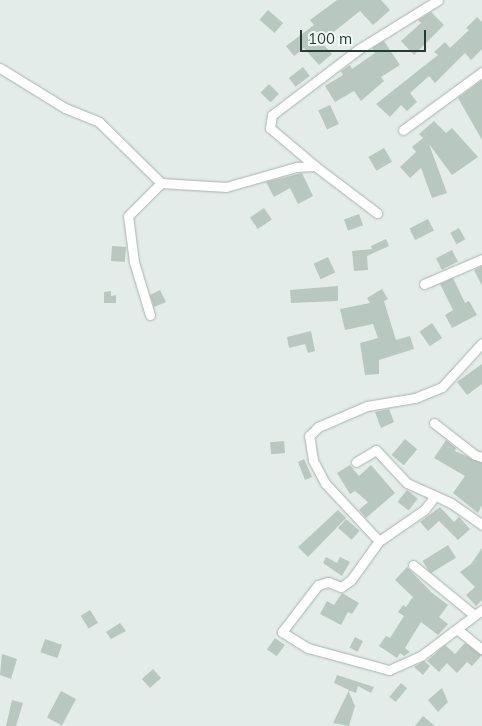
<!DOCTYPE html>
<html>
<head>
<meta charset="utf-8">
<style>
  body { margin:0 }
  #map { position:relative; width:482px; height:726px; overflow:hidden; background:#e3ece8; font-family:Mulish,sans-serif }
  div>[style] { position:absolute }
  .building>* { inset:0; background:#b8c7c0; transform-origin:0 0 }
  .roads { filter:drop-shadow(0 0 1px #a6b4af) drop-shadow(0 0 1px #a6b4af) }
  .minor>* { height:9px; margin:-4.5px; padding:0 4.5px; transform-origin:4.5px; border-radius:4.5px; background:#fff }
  span { translate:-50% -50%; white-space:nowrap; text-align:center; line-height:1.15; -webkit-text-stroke:5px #f3f9f6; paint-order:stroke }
  .scale { position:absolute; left:300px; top:30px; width:126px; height:22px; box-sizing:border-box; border:2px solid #233d35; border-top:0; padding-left:6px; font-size:15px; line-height:18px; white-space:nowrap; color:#233d35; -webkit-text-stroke:4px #f3f9f6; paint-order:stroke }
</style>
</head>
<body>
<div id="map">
  <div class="building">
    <div style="clip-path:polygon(337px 0,381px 0,390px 10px,373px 25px,360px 11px,321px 42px,332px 54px,319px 65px,304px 48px,294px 56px,286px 46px,314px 25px,310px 20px)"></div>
    <div style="left:268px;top:10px;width:20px;height:13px;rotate:41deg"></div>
    <div style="clip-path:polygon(431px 12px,444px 25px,414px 55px,401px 41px,421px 23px,418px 20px)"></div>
    <div style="clip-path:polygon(477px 17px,482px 22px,482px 49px,471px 60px,465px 53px,435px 83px,429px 76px,410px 93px,417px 102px,407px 111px,401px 105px,390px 117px,376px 104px,438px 55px,434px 52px,445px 42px,450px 48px,469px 30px,466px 28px)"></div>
    <div style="clip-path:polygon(384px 41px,400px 65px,381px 77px,384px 81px,361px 101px,354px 91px,335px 102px,325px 86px,343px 75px,341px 71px,350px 65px,352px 69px,375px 53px,372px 48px)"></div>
    <div style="left:303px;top:67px;width:11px;height:18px;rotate:52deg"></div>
    <div style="clip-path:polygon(482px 80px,482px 140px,458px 98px)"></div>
    <div style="left:269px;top:84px;width:14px;height:12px;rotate:45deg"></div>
    <div style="left:330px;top:105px;width:21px;height:13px;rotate:65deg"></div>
    <div style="clip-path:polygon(434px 121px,446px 133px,452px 128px,478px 157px,452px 175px,429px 144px,447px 193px,432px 198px,421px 168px,410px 178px,400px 167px,416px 152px,412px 147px,423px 138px,419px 134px)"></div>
    <div style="left:384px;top:148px;width:16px;height:18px;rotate:60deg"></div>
    <div style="clip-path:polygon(302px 173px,313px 196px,298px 204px,290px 188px,274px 197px,266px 182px)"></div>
    <div style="left:264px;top:208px;width:14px;height:17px;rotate:56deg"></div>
    <div style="left:359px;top:214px;width:12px;height:16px;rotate:70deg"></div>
    <div style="left:428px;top:219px;width:13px;height:21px;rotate:63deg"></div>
    <div style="left:459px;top:228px;width:13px;height:10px;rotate:61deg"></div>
    <div style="clip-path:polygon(386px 239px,389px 246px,367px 256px,368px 270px,354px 271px,352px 251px,372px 249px,371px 246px)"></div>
    <div style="left:112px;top:246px;width:14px;height:15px;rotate:4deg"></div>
    <div style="left:452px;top:250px;width:13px;height:18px;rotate:63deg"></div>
    <div style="left:328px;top:257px;width:17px;height:16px;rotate:65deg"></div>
    <div style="clip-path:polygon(482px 266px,482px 286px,474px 270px)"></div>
    <div style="clip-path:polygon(453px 278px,465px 303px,469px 301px,477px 315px,452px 328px,445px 315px,453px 310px,440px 284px)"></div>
    <div style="clip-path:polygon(338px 286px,338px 301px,291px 303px,290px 290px)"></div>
    <div style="clip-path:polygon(382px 289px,388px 299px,384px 301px,396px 340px,410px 336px,414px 349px,379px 360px,379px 374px,365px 375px,360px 343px,378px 338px,373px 324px,345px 330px,340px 309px,370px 303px,367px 298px)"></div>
    <div style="clip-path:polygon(160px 290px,166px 302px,154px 307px,150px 295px)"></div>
    <div style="clip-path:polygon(111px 291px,111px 296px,116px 295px,116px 303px,104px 303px,104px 292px)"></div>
    <div style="left:432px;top:323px;width:18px;height:15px;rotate:56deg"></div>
    <div style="clip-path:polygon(311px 331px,315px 351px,308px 353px,305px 344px,289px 348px,287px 337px)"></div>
    <div style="clip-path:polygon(482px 364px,482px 384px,467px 395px,457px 382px)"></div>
    <div style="clip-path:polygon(389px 409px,394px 422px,381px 428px,375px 412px)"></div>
    <div style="left:405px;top:439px;width:16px;height:21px;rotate:40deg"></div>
    <div style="clip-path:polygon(446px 440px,456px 448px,455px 451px,482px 463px,482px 505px,478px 513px,453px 493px,465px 476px,434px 458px)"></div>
    <div style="left:284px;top:441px;width:12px;height:14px;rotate:85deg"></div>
    <div style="clip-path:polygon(304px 459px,312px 477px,305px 480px,298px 462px)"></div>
    <div style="clip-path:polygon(350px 465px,359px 476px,371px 465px,395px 493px,366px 518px,359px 510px,368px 502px,355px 491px,350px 494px,337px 473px)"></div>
    <div style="left:407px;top:490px;width:14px;height:15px;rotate:39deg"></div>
    <div style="clip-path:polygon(440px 507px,454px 522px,459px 517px,470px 529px,458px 540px,439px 521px,428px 531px,420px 522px)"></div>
    <div style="clip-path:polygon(338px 510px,346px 518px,308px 557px,298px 547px)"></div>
    <div style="left:346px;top:519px;width:18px;height:12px;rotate:41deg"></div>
    <div style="left:448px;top:545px;width:15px;height:30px;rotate:58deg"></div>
    <div style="clip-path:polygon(482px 548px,482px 600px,476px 606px,466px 595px,475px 587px,460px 572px,471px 564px)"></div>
    <div style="clip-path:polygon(326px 557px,337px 563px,340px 557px,350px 562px,342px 576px,323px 563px)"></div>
    <div style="clip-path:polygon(407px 567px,431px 592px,448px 605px,439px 617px,448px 624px,438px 635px,421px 622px,405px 648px,410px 652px,404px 656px,400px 653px,397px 658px,379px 646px,386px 636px,390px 638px,404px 616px,398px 612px,403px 605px,406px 607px,413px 597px,395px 580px)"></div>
    <div style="clip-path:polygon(342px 593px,359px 603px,352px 614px,348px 612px,341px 625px,320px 614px,327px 601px,334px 605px)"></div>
    <div style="left:90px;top:610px;width:15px;height:11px;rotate:58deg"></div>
    <div style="clip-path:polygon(120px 623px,126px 631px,111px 639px,106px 632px)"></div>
    <div style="left:355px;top:637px;width:9px;height:12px;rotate:27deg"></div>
    <div style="left:275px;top:638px;width:12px;height:14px;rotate:35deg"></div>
    <div style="left:45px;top:639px;width:18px;height:14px;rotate:19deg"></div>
    <div style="clip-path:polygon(465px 643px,482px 655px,472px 666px,467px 662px,457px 673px,447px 663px,439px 672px,427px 661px,445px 645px,455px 654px)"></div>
    <div style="clip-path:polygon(2px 654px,17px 659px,11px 679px,0 675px)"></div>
    <div style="clip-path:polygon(424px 661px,430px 666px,423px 675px,414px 667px)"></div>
    <div style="left:153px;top:669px;width:12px;height:15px;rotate:48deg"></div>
    <div style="clip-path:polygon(337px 675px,374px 687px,371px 693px,358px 686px,356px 693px,348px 690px,355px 706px,349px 726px,333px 723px,349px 690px,334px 683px)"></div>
    <div style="left:401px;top:683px;width:8px;height:18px;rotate:40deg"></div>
    <div style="clip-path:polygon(442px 688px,448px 702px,438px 712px,428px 700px)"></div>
    <div style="left:61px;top:691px;width:17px;height:30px;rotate:28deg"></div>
    <div style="clip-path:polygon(12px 700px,23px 703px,16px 726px,6px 726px)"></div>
    <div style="clip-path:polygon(423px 716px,435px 726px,415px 726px)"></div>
  </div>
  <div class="roads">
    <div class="minor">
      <div style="left:0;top:68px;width:76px;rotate:31.6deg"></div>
      <div style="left:65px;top:108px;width:37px;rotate:22deg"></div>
      <div style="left:99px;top:122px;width:87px;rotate:44.5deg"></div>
      <div style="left:403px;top:130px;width:98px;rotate:-36.3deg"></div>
      <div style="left:315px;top:166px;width:59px;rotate:-139.8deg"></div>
      <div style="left:270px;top:128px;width:13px;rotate:-81deg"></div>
      <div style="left:272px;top:115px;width:109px;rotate:-37.2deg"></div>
      <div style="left:359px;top:49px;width:93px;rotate:-31.8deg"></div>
      <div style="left:424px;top:284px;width:63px;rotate:-23.3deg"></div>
      <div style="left:150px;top:315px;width:55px;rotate:-106.8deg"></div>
      <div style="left:134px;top:262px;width:46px;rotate:-97.4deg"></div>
      <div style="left:128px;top:216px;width:47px;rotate:-45deg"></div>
      <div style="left:161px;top:183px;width:65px;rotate:3.5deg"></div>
      <div style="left:226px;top:187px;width:73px;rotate:-15.9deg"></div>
      <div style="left:296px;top:167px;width:19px;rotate:-3deg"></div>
      <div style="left:315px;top:166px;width:78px;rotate:37.2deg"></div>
      <div style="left:434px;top:423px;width:52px;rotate:38deg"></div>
      <div style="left:475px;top:455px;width:7px;rotate:16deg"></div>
      <div style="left:356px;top:462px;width:23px;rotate:-31deg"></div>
      <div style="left:376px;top:450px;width:45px;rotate:46.8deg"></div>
      <div style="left:407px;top:483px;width:48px;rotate:24.4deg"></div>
      <div style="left:451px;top:503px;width:38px;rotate:35deg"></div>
      <div style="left:435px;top:496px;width:18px;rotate:128deg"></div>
      <div style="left:424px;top:510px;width:55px;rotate:145.4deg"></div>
      <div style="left:379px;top:541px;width:48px;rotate:125.7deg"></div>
      <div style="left:351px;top:580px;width:12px;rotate:145deg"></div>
      <div style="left:341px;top:587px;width:14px;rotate:-159deg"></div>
      <div style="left:328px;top:582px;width:10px;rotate:163deg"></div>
      <div style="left:318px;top:585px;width:59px;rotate:127.5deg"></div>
      <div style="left:282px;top:632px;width:31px;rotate:32deg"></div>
      <div style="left:308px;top:648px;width:84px;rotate:15.2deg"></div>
      <div style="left:389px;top:670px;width:36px;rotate:-24deg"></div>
      <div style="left:422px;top:655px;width:75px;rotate:-36.9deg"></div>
      <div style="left:379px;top:541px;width:79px;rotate:-133deg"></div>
      <div style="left:325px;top:483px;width:26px;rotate:-118deg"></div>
      <div style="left:313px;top:460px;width:24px;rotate:-99deg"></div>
      <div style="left:309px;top:436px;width:13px;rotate:-45deg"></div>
      <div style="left:318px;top:427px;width:53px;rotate:-23.2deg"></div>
      <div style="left:367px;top:406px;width:49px;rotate:-9.5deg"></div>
      <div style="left:415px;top:398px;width:29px;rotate:-22deg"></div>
      <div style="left:442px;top:387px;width:59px;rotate:-47.7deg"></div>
      <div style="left:413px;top:565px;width:79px;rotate:39.3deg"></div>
      <div style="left:457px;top:629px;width:32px;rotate:39deg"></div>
    </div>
  </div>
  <div class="scale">100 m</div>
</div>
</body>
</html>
